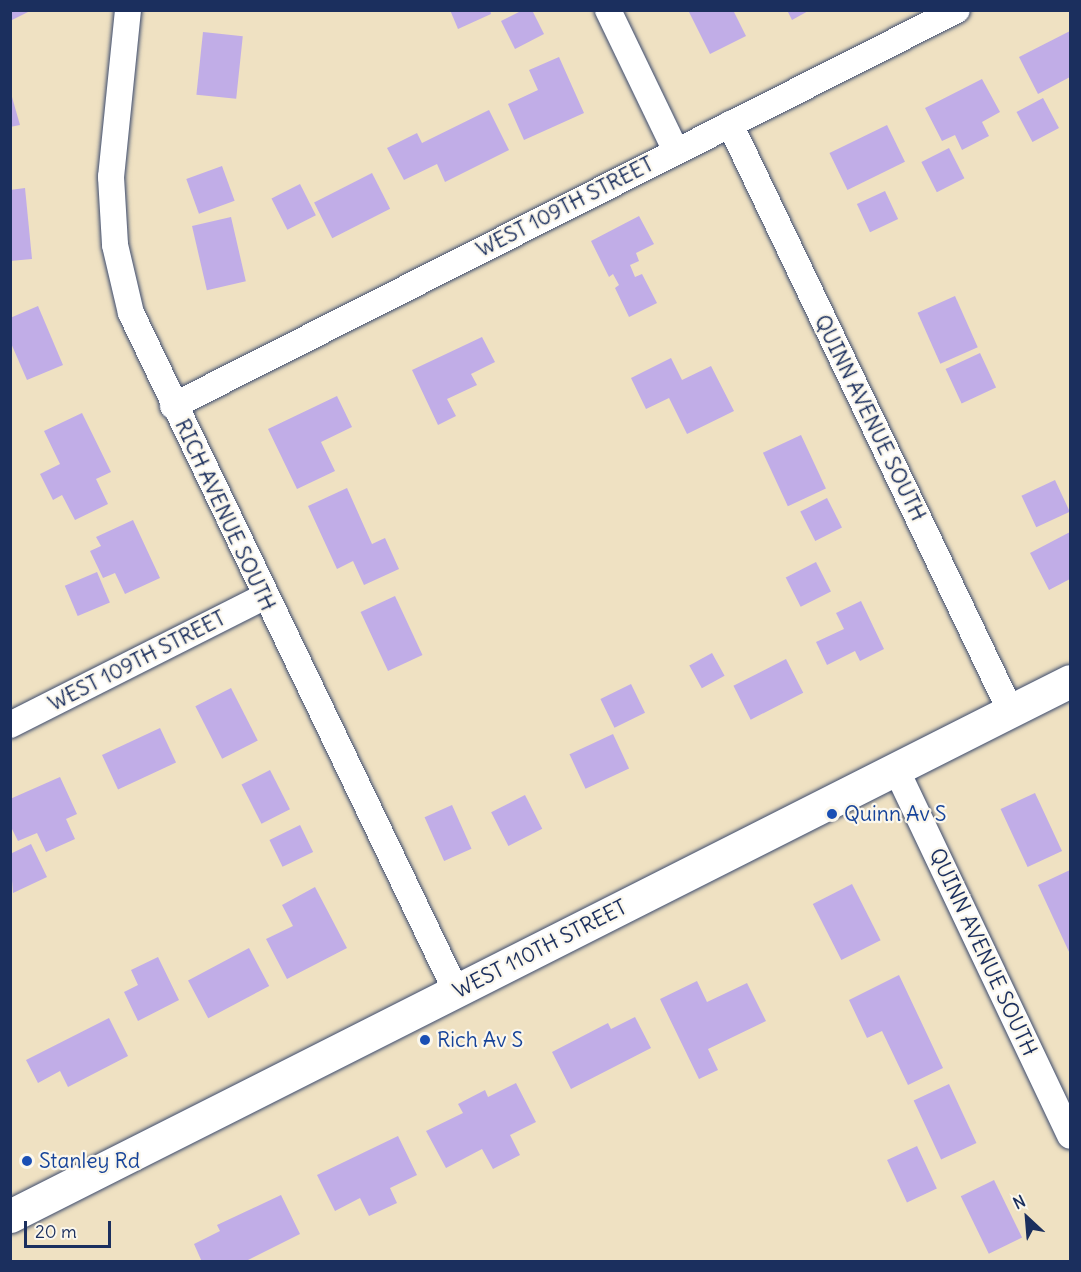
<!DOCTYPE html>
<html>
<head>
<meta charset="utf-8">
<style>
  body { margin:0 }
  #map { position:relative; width:1081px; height:1272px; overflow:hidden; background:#efe1c2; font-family:Delius,sans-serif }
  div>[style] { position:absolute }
  .building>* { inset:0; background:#c1ade7; transform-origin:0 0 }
  .roads { filter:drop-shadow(0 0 2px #3b4a6d) drop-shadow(0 0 2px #3b4a6d) }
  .street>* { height:26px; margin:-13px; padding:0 13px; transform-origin:13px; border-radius:13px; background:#fff }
  .secondary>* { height:33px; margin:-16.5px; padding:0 16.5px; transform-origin:16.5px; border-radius:16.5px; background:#fff }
  .dots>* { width:16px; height:16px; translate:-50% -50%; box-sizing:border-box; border:3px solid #fbf7ec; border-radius:50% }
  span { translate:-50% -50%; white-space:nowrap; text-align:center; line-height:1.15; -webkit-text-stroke:4.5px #fbf7ec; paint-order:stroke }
  .street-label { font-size:21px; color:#1b2f5e }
  .transit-label { font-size:21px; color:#164399 }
  .left { translate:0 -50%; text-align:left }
  .frame { position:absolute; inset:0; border:12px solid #1b2f5e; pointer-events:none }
  .north { position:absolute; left:997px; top:1188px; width:60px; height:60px; -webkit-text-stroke:4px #fbf7ec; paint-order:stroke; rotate:334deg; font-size:16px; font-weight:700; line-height:24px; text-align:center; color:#1b2f5e }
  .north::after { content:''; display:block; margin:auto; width:21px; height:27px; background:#1b2f5e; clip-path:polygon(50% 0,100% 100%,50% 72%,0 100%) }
  .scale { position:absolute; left:24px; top:1221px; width:87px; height:27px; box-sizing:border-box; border:3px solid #1b2f5e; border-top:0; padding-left:8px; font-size:18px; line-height:21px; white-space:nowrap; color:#1b2f5e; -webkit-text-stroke:4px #fbf7ec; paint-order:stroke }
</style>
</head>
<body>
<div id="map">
  <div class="building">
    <div style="clip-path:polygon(10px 10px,32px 10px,10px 21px)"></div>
    <div style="clip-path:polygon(450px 10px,490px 10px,491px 14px,458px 29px)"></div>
    <div style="clip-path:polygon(523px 10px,532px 10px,544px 34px,515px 49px,501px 21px)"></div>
    <div style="clip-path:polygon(688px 10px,733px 10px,746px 36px,710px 54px)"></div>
    <div style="clip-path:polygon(787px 10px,810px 10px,792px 20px)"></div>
    <div style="clip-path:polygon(1070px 31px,1070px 77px,1038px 94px,1019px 57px)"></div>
    <div style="left:203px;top:32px;width:40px;height:63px;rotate:6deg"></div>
    <div style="clip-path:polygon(559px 57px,584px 113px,524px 140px,508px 104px,538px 90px,529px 70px)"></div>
    <div style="clip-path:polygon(982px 79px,1000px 112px,982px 122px,989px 136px,962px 150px,955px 135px,942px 141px,925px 108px)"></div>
    <div style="clip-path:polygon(10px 90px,20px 125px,10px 127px)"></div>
    <div style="left:1043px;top:98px;width:34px;height:30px;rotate:62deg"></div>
    <div style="clip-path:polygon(489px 110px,509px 150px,445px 182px,437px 164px,404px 180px,387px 148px,417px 133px,422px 143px)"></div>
    <div style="left:887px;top:125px;width:41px;height:64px;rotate:64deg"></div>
    <div style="left:949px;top:148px;width:34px;height:31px;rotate:63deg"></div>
    <div style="left:222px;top:166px;width:37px;height:38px;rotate:70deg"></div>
    <div style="left:372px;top:173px;width:40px;height:65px;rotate:63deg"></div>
    <div style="left:300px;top:184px;width:35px;height:32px;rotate:63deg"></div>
    <div style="clip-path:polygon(25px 188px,32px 259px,10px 261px,10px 190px)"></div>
    <div style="left:885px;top:191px;width:31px;height:31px;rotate:65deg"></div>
    <div style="clip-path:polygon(639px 216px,654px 244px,636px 253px,639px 261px,630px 265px,635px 277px,642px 274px,657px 303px,629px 317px,615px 288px,619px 285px,613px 274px,609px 277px,591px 241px)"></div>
    <div style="left:231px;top:217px;width:66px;height:40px;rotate:77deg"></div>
    <div style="left:955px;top:296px;width:56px;height:41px;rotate:66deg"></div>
    <div style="clip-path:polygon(38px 306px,63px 365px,27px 380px,10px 341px,10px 318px)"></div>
    <div style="clip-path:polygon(482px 337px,495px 362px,471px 374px,477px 385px,447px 399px,456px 416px,438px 425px,412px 370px)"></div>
    <div style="left:980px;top:353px;width:38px;height:38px;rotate:65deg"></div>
    <div style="clip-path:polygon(671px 358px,682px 380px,711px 366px,734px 411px,687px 434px,669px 398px,646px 409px,631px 378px)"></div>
    <div style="clip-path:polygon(337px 396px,352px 427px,321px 442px,335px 471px,297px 489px,268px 429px)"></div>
    <div style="clip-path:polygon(82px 413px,111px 472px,96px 479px,108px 504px,75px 520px,62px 495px,53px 500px,40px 474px,60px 464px,44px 431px)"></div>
    <div style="left:801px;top:435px;width:59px;height:42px;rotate:65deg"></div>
    <div style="left:1055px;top:480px;width:35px;height:37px;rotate:65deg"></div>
    <div style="clip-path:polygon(347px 488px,372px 544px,385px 538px,399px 569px,364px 585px,353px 561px,337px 569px,308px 506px)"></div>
    <div style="left:827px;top:498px;width:33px;height:30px;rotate:63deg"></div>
    <div style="clip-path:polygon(133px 520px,160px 578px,125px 594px,115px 573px,103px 578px,90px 551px,101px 546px,96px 537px)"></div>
    <div style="clip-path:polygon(1070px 532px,1070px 579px,1049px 590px,1030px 553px)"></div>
    <div style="left:816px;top:562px;width:33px;height:34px;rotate:63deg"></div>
    <div style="left:97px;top:572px;width:33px;height:35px;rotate:67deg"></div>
    <div style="left:395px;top:596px;width:65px;height:38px;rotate:65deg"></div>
    <div style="clip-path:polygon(861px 601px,884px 649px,860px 661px,855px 651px,827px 665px,816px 642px,844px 629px,836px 613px)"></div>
    <div style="left:712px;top:653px;width:26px;height:26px;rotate:61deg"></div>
    <div style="left:786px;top:659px;width:38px;height:59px;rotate:63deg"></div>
    <div style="left:631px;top:684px;width:32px;height:34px;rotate:64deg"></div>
    <div style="left:231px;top:688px;width:59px;height:40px;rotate:63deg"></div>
    <div style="left:160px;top:728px;width:38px;height:64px;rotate:65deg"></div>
    <div style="left:613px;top:734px;width:38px;height:48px;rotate:65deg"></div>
    <div style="left:270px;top:770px;width:44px;height:32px;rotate:63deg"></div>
    <div style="clip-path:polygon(60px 777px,77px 814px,66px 819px,75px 839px,46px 852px,37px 833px,18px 841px,10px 825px,10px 799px)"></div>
    <div style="left:1035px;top:793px;width:64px;height:38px;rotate:65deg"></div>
    <div style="left:525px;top:795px;width:38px;height:38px;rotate:63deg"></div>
    <div style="left:452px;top:805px;width:48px;height:30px;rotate:66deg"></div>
    <div style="left:300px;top:825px;width:30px;height:34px;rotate:64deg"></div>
    <div style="clip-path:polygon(31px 844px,47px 877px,13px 893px,10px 854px)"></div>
    <div style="clip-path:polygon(1070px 870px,1070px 954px,1038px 885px)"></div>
    <div style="left:852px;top:884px;width:63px;height:44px;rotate:63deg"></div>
    <div style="clip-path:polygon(315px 887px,347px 948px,287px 979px,266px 939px,293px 926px,282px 905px)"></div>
    <div style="left:249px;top:948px;width:43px;height:69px;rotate:62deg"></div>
    <div style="clip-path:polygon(158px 957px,179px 1000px,138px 1021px,124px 992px,138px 985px,131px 970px)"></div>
    <div style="clip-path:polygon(899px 975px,943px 1068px,908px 1085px,882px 1031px,867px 1038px,849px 1000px)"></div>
    <div style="clip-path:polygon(697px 981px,707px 1002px,747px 983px,766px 1021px,708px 1049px,718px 1070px,699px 1079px,660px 999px)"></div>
    <div style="clip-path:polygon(635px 1017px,651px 1048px,571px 1089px,552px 1052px,608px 1023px,611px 1029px)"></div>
    <div style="clip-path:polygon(109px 1018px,128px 1056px,68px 1087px,60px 1071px,38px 1083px,26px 1060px)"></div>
    <div style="clip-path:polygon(516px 1083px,536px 1122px,510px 1135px,520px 1155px,493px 1169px,482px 1149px,446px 1168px,426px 1131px,463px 1113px,458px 1104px,485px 1090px,488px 1097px)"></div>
    <div style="left:949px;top:1084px;width:65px;height:39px;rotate:65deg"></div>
    <div style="clip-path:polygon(398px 1136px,417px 1175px,390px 1188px,397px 1203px,369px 1216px,360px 1198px,335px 1211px,317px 1175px)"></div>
    <div style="left:917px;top:1146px;width:47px;height:33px;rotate:65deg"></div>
    <div style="left:994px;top:1180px;width:64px;height:37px;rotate:64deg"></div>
    <div style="clip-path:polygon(281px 1195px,300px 1234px,244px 1262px,202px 1262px,194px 1244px,220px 1231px,217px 1225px)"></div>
  </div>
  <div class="roads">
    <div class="street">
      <div style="left:128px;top:10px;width:168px;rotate:95.8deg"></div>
      <div style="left:111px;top:177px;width:68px;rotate:86.6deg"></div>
      <div style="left:115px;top:245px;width:70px;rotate:76.8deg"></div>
      <div style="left:131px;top:313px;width:752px;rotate:64.39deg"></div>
      <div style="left:608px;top:10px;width:157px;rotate:64.3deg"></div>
      <div style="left:730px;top:124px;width:652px;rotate:64.46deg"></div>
      <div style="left:173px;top:406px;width:878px;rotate:-26.8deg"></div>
      <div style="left:10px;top:725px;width:284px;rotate:-26.8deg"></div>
      <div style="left:896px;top:769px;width:406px;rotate:64.6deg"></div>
    </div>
    <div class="secondary">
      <div style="left:10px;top:1216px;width:1187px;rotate:-26.78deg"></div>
    </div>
  </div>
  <div class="dots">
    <div style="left:832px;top:814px;background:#1a4fb4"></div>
    <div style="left:425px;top:1040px;background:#1a4fb4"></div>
    <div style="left:27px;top:1161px;background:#1a4fb4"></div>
  </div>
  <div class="street-label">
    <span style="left:565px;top:207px;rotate:-27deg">WEST 109TH STREET</span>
    <span style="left:870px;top:418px;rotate:64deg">QUINN AVENUE SOUTH</span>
    <span style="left:225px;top:515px;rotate:65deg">RICH AVENUE SOUTH</span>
    <span style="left:137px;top:661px;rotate:-27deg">WEST 109TH STREET</span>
    <span style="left:540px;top:949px;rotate:-27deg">WEST 110TH STREET</span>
    <span style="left:983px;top:952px;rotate:65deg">QUINN AVENUE SOUTH</span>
  </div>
  <div class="transit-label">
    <span class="left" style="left:844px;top:814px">Quinn Av S</span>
    <span class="left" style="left:437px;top:1040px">Rich Av S</span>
    <span class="left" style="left:39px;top:1161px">Stanley Rd</span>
  </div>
  <div class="frame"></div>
  <div class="north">N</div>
  <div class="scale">20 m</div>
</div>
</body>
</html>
